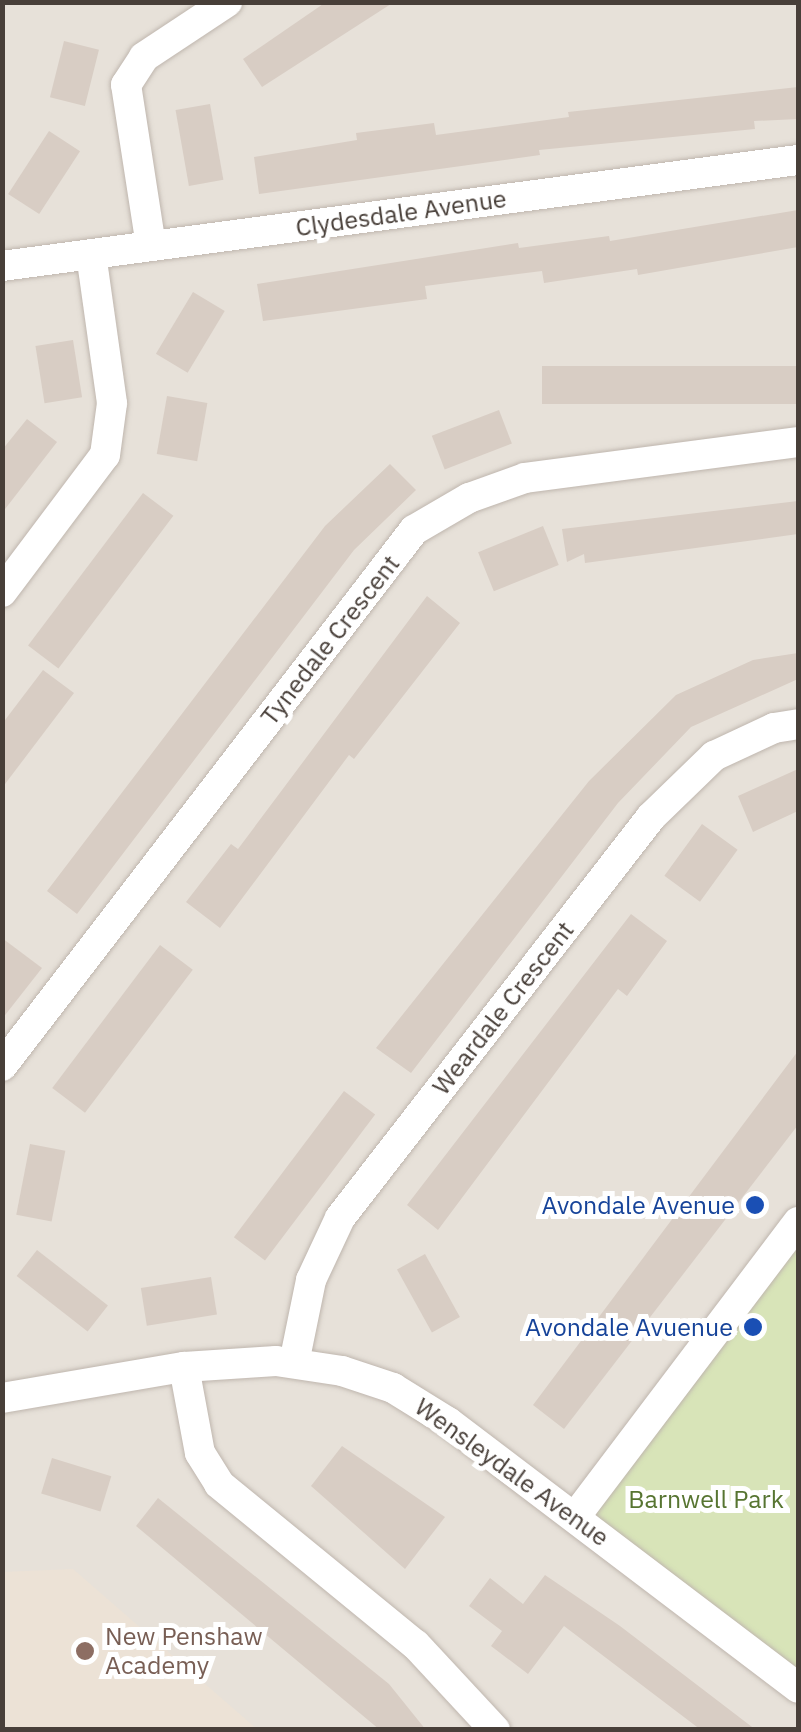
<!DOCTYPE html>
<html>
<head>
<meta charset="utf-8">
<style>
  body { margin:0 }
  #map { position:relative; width:801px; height:1732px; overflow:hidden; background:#f4f0eb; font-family:"IBM Plex Sans",sans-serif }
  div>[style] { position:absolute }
  .residential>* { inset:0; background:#e7e1d9; transform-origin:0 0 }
  .education>* { inset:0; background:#ece2d6 }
  .green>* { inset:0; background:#d8e4b8 }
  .building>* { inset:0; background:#d8cdc4; transform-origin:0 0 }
  .roads { filter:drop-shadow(0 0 2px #bfb6ae) drop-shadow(0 0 2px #bfb6ae) }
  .minor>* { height:30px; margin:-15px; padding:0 15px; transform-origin:15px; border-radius:15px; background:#fff }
  .dots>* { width:28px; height:28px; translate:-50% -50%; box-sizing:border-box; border:5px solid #fff; border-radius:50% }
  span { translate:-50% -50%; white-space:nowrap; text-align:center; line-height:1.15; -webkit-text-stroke:10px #fff; paint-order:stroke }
  .street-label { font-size:25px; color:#483f39 }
  .transit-label { font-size:25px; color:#164399 }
  .right { translate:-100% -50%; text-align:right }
  .park-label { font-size:25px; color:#577531 }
  .education-label { font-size:25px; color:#785e54 }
  .left { translate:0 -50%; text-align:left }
  .frame { position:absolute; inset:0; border:5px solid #483f39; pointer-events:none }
</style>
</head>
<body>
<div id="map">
  <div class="residential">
    <div style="left:3px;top:3px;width:795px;height:1726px"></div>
  </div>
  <div class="education">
    <div style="clip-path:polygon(73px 1569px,257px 1729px,3px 1729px,2px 1572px)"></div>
  </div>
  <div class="green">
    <div style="clip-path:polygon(798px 1222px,798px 1688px,576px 1517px)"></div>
  </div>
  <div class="building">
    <div style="clip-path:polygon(326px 2px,394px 2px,262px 87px,243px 59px)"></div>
    <div style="left:64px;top:41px;width:36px;height:58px;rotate:14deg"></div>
    <div style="clip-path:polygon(798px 87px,798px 119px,754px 121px,755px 129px,539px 150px,540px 155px,259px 194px,254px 157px,357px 140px,356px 133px,434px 123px,436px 135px,569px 117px,568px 112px)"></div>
    <div style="left:210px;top:104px;width:77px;height:35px;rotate:80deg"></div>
    <div style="left:49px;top:131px;width:37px;height:75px;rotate:33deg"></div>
    <div style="clip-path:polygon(798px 210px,798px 247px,638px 275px,637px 269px,544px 283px,542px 271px,425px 286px,427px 299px,263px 321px,257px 284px,518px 243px,519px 248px,609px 236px,610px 241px)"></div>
    <div style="left:193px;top:292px;width:37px;height:72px;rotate:31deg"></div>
    <div style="left:73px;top:340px;width:58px;height:38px;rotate:81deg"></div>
    <div style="left:798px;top:366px;width:38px;height:256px;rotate:90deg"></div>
    <div style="left:167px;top:396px;width:41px;height:59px;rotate:10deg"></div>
    <div style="left:499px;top:410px;width:36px;height:72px;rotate:69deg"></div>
    <div style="clip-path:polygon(27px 419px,57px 442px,2px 513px,2px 450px)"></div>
    <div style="clip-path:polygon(390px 464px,416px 490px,354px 550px,77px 914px,47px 891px,325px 526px)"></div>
    <div style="left:143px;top:493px;width:38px;height:191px;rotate:37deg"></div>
    <div style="clip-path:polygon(798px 501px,798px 534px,585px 563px,584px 554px,567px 562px,562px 529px)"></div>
    <div style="left:543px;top:526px;width:42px;height:70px;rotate:68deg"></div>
    <div style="clip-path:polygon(427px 596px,460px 623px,354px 759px,349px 755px,220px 928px,186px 902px,231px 844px,238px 849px)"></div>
    <div style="clip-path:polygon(798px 653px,798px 679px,691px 727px,618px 803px,411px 1073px,376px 1048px,589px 781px,676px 695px,753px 660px)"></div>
    <div style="clip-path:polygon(43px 670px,74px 693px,2px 788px,2px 724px)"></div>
    <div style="clip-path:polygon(798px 769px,798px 811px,753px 832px,738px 796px)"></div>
    <div style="left:702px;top:824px;width:44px;height:64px;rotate:36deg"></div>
    <div style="clip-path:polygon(631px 914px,667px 941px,627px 996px,618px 989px,438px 1230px,407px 1205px)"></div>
    <div style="clip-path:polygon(2px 938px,42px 968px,2px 1019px)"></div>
    <div style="left:160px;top:945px;width:41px;height:179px;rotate:37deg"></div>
    <div style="clip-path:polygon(798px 1051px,798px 1125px,564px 1429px,533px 1405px)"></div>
    <div style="left:344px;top:1091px;width:39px;height:183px;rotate:37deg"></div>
    <div style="left:30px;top:1144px;width:36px;height:72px;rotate:11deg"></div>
    <div style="left:37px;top:1250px;width:90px;height:33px;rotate:38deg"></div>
    <div style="left:425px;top:1254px;width:72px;height:32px;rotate:61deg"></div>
    <div style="left:211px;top:1277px;width:38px;height:71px;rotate:81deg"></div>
    <div style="clip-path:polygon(342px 1446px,445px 1517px,405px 1569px,311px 1486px)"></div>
    <div style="left:52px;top:1458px;width:62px;height:37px;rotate:17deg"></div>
    <div style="clip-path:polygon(158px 1498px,389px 1684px,426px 1730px,380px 1730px,136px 1526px)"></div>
    <div style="clip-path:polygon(545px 1575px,620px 1626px,756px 1730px,701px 1730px,564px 1626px,528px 1674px,491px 1646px,502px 1631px,469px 1606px,490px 1578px,523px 1604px)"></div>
  </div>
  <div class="roads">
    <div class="minor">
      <div style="left:151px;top:246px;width:163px;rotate:-98.8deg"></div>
      <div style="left:126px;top:85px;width:33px;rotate:-57deg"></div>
      <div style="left:144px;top:57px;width:100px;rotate:-33.5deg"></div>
      <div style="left:2px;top:266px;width:803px;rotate:-7.59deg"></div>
      <div style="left:2px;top:592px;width:171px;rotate:-53.1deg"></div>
      <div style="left:105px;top:455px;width:52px;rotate:-82.3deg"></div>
      <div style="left:112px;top:403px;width:150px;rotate:-98deg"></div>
      <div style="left:2px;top:1066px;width:676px;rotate:-52.45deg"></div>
      <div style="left:414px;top:530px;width:64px;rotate:-30.2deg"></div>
      <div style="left:469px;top:498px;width:59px;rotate:-19.7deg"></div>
      <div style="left:525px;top:478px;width:275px;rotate:-7.5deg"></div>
      <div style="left:294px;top:1363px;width:85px;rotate:-78.4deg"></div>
      <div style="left:311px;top:1280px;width:68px;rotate:-64.9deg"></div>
      <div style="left:340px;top:1218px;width:507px;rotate:-52.2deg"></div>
      <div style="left:651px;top:817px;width:88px;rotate:-44.1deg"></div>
      <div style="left:714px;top:756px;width:66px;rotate:-25deg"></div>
      <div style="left:774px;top:728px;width:24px;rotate:-9deg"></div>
      <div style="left:184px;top:1367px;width:92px;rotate:-3.7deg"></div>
      <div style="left:276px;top:1361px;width:67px;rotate:8.6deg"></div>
      <div style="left:342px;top:1371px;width:54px;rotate:18.4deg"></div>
      <div style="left:393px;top:1388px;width:65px;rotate:31.7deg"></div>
      <div style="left:448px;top:1422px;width:440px;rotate:37.2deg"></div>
      <div style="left:2px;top:1398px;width:185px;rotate:-9.7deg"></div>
      <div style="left:184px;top:1367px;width:87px;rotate:79.5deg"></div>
      <div style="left:200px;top:1453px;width:36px;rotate:58deg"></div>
      <div style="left:219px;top:1484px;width:254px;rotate:39.3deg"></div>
      <div style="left:416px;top:1645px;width:116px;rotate:47.1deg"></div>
      <div style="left:575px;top:1517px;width:370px;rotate:-52.9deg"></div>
    </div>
  </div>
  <div class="dots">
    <div style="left:755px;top:1205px;background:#1a4fb4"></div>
    <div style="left:753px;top:1327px;background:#1a4fb4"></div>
    <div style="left:85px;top:1651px;background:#8d6e63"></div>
  </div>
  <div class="street-label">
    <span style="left:401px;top:213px;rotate:-8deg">Clydesdale Avenue</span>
    <span style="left:330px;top:640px;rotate:-52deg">Tynedale Crescent</span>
    <span style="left:503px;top:1008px;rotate:-52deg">Weardale Crescent</span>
    <span style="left:512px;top:1472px;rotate:36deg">Wensleydale Avenue</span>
  </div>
  <div class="transit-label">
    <span class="right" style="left:735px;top:1205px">Avondale Avenue</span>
    <span class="right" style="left:733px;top:1327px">Avondale Avuenue</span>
  </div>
  <div class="park-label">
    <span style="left:706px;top:1499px">Barnwell Park</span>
  </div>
  <div class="education-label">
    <span class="left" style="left:105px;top:1651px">New Penshaw<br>Academy</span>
  </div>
  <div class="frame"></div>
</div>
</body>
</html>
